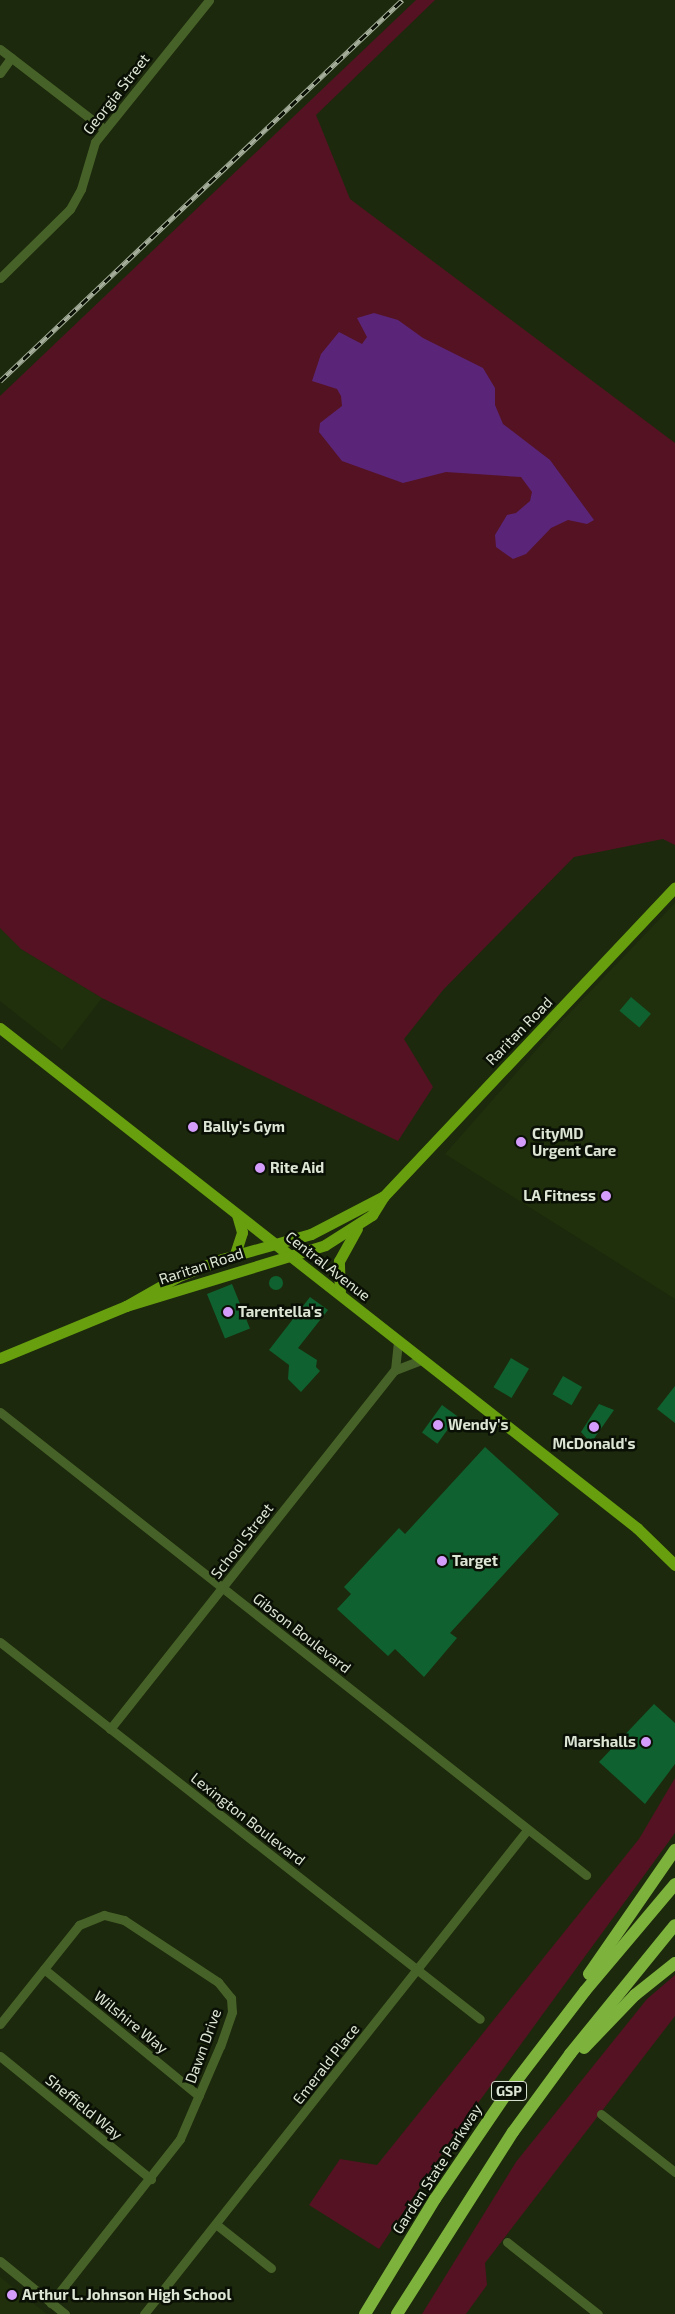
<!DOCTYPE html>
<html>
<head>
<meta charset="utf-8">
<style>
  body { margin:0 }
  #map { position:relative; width:675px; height:2314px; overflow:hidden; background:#1c290c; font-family:"Exo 2",sans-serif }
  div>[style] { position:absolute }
  .built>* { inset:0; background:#20300c }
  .green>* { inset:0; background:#551223 }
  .water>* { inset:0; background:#5a2578 }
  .building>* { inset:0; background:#0f622f; transform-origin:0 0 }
  .round { border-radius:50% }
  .minor>* { height:9px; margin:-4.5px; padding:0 4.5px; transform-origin:4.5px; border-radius:4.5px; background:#476229 }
  .major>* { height:11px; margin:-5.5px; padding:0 5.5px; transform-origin:5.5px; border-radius:5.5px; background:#679f0e }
  .highway>* { height:12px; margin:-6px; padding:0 6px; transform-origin:6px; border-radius:6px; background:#7db33c }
  .rail>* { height:4.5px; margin-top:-2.25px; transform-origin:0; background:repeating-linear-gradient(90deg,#0a1005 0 8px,#a5af9b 0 16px); box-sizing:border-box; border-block:1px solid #a5af9b }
  .dots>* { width:14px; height:14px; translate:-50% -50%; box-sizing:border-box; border:2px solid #0a1005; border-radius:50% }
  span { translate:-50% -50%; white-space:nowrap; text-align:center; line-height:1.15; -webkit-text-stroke:5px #0a1005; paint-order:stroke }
  .shield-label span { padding:1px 4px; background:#0a1005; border:1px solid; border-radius:4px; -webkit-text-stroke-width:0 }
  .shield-label { font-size:14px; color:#dde6d5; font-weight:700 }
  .street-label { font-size:15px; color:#dde6d5 }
  .poi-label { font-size:15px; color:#dde6d5; font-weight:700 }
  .left { translate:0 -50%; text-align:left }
  .right { translate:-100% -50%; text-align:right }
</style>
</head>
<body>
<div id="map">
  <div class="built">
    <div style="clip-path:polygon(675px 903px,675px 1299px,445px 1154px,559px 1024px)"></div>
    <div style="clip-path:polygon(0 928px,21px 949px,102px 998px,62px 1050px,0 1001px)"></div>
    <div style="clip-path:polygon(0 2277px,47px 2314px,0 2314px)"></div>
  </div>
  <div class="green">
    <div style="clip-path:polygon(416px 0,435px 0,316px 115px,350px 199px,675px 443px,675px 845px,663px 839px,574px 857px,443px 990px,404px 1039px,433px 1087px,398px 1141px,102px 998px,21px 949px,0 928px,0 396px)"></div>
    <div style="clip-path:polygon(675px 1778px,675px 1833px,451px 2140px,379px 2249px,309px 2205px,340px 2159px,377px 2165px,639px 1839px)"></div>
    <div style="clip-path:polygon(675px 1975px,675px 2016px,485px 2263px,487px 2285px,466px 2314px,422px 2314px,516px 2162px,647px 1999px)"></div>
  </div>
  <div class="water">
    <div style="clip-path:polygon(374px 313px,398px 320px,423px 338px,483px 368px,495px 388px,495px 405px,503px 424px,550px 460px,594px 520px,587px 524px,568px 520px,551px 528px,526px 554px,513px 559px,496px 547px,495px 535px,507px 515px,516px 513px,530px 501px,532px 492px,521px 477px,446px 472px,403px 483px,342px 461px,319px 432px,320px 423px,342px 406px,341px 396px,337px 389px,312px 381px,321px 354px,339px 332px,362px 344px,367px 337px,357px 318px)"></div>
  </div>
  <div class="building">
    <div style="left:631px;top:997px;width:26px;height:18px;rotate:40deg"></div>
    <div class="round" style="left:269px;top:1276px;width:14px;height:14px"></div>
    <div style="left:232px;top:1284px;width:48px;height:27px;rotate:68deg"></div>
    <div style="clip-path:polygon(310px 1297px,328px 1310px,298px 1348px,317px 1360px,316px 1367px,320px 1371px,301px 1392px,288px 1379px,289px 1365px,269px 1350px)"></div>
    <div style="left:511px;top:1358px;width:21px;height:34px;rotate:31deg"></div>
    <div style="left:563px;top:1376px;width:22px;height:21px;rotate:30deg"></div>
    <div style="clip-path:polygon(675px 1386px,675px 1423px,657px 1409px)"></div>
    <div style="clip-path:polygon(599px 1404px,614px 1410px,591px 1443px,581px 1432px)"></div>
    <div style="left:442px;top:1405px;width:19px;height:34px;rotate:36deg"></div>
    <div style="clip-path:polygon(485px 1447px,559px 1514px,450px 1633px,457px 1638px,424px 1677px,395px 1649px,388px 1656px,337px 1609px,351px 1594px,344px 1587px,399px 1528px,405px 1534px)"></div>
    <div style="clip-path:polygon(654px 1704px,675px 1723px,675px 1764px,645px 1804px,599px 1762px)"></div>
  </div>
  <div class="minor">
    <div style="left:0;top:49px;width:131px;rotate:37.6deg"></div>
    <div style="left:0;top:73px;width:19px;rotate:-54deg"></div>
    <div style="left:0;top:278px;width:98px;rotate:-44.6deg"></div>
    <div style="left:70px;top:209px;width:23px;rotate:-61deg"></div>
    <div style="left:81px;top:189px;width:49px;rotate:-73.4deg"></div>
    <div style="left:95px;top:142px;width:182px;rotate:-51.2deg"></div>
    <div style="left:395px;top:1370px;width:30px;rotate:-84deg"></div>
    <div style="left:0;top:1412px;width:747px;rotate:38.31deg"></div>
    <div style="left:0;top:1642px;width:610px;rotate:38.15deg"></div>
    <div style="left:110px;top:1729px;width:458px;rotate:-51.6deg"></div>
    <div style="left:395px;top:1370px;width:30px;rotate:-21deg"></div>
    <div style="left:44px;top:1969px;width:200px;rotate:39.3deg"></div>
    <div style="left:0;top:2024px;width:127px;rotate:-51.4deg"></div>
    <div style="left:79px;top:1925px;width:27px;rotate:-22deg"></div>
    <div style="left:104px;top:1915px;width:21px;rotate:14deg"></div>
    <div style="left:124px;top:1920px;width:113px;rotate:33.4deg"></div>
    <div style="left:218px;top:1982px;width:21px;rotate:51deg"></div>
    <div style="left:231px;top:1998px;width:14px;rotate:86deg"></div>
    <div style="left:232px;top:2012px;width:36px;rotate:109deg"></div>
    <div style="left:220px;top:2046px;width:101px;rotate:113.3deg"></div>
    <div style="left:180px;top:2139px;width:209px;rotate:128.2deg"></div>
    <div style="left:0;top:2056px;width:195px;rotate:39.2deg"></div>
    <div style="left:601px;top:2114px;width:94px;rotate:38.1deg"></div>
    <div style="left:217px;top:2225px;width:69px;rotate:38.5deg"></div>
    <div style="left:507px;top:2242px;width:116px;rotate:38.4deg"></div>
    <div style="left:0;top:2261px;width:84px;rotate:39.2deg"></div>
    <div style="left:144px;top:2314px;width:617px;rotate:-51.64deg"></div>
  </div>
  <div class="major">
    <div style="left:0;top:1028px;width:810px;rotate:38.13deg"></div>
    <div style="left:637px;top:1528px;width:53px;rotate:44.2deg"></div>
    <div style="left:235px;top:1254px;width:23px;rotate:-72deg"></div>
    <div style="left:242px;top:1232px;width:18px;rotate:-106deg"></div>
    <div style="left:340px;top:1294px;width:33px;rotate:-92deg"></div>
    <div style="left:339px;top:1261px;width:37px;rotate:-61deg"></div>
    <div style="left:126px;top:1306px;width:59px;rotate:-29.6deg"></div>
    <div style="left:177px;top:1277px;width:48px;rotate:-21.8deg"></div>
    <div style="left:222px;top:1259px;width:92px;rotate:-15.7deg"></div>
    <div style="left:311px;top:1234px;width:82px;rotate:-27.5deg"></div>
    <div style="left:384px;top:1196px;width:424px;rotate:-46.7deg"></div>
    <div style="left:0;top:1358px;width:136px;rotate:-22.4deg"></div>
    <div style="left:126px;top:1306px;width:208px;rotate:-17deg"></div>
    <div style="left:325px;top:1245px;width:56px;rotate:-32.6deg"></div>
    <div style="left:372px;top:1215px;width:22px;rotate:-58deg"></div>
  </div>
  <div class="highway">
    <div style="left:589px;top:1974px;width:151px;rotate:-55.3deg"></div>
    <div style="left:584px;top:2048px;width:74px;rotate:-46.1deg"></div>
    <div style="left:635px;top:1995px;width:51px;rotate:-38.7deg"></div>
    <div style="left:365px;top:2314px;width:135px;rotate:-58.7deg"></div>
    <div style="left:435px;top:2199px;width:128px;rotate:-55.8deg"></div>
    <div style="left:507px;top:2093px;width:128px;rotate:-52.6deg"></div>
    <div style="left:585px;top:1991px;width:140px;rotate:-49.9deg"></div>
    <div style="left:397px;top:2314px;width:216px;rotate:-57.5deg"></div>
    <div style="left:513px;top:2132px;width:97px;rotate:-53.8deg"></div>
    <div style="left:570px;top:2054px;width:166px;rotate:-50.9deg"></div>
  </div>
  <div class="rail">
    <div style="left:0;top:381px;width:554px;rotate:-43.46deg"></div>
  </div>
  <div class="dots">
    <div style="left:193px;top:1127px;background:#d49cfb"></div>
    <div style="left:521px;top:1142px;background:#d49cfb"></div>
    <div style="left:260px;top:1168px;background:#d49cfb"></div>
    <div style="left:606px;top:1196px;background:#d49cfb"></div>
    <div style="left:228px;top:1312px;background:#d49cfb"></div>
    <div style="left:438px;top:1425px;background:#d49cfb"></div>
    <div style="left:594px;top:1427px;background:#d49cfb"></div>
    <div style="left:442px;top:1561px;background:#d49cfb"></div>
    <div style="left:646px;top:1742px;background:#d49cfb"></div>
    <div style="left:12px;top:2295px;background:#d49cfb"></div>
  </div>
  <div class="shield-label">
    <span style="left:509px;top:2091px">GSP</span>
  </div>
  <div class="street-label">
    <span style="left:116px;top:94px;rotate:-52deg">Georgia Street</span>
    <span style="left:519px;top:1031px;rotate:-46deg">Raritan Road</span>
    <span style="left:201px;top:1266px;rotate:-18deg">Raritan Road</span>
    <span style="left:328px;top:1266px;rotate:38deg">Central Avenue</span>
    <span style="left:242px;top:1541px;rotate:-52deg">School Street</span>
    <span style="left:302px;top:1633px;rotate:38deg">Gibson Boulevard</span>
    <span style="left:248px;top:1819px;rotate:38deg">Lexington Boulevard</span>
    <span style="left:131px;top:2022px;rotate:39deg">Wilshire Way</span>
    <span style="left:203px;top:2046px;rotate:-70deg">Dawn Drive</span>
    <span style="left:326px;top:2064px;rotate:-52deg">Emerald Place</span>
    <span style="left:84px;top:2107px;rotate:39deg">Sheffield Way</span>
    <span style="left:437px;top:2169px;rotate:-57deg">Garden State Parkway</span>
  </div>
  <div class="poi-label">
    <span class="left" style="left:203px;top:1127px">Bally's Gym</span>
    <span class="left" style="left:532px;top:1142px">CityMD<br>Urgent Care</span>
    <span class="left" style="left:270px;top:1168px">Rite Aid</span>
    <span class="right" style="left:596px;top:1196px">LA Fitness</span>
    <span class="left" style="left:238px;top:1312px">Tarentella's</span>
    <span class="left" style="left:448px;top:1425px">Wendy's</span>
    <span style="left:594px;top:1444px">McDonald's</span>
    <span class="left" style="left:452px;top:1561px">Target</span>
    <span class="right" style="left:636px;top:1742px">Marshalls</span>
    <span class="left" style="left:22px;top:2295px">Arthur L. Johnson High School</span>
  </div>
</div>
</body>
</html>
